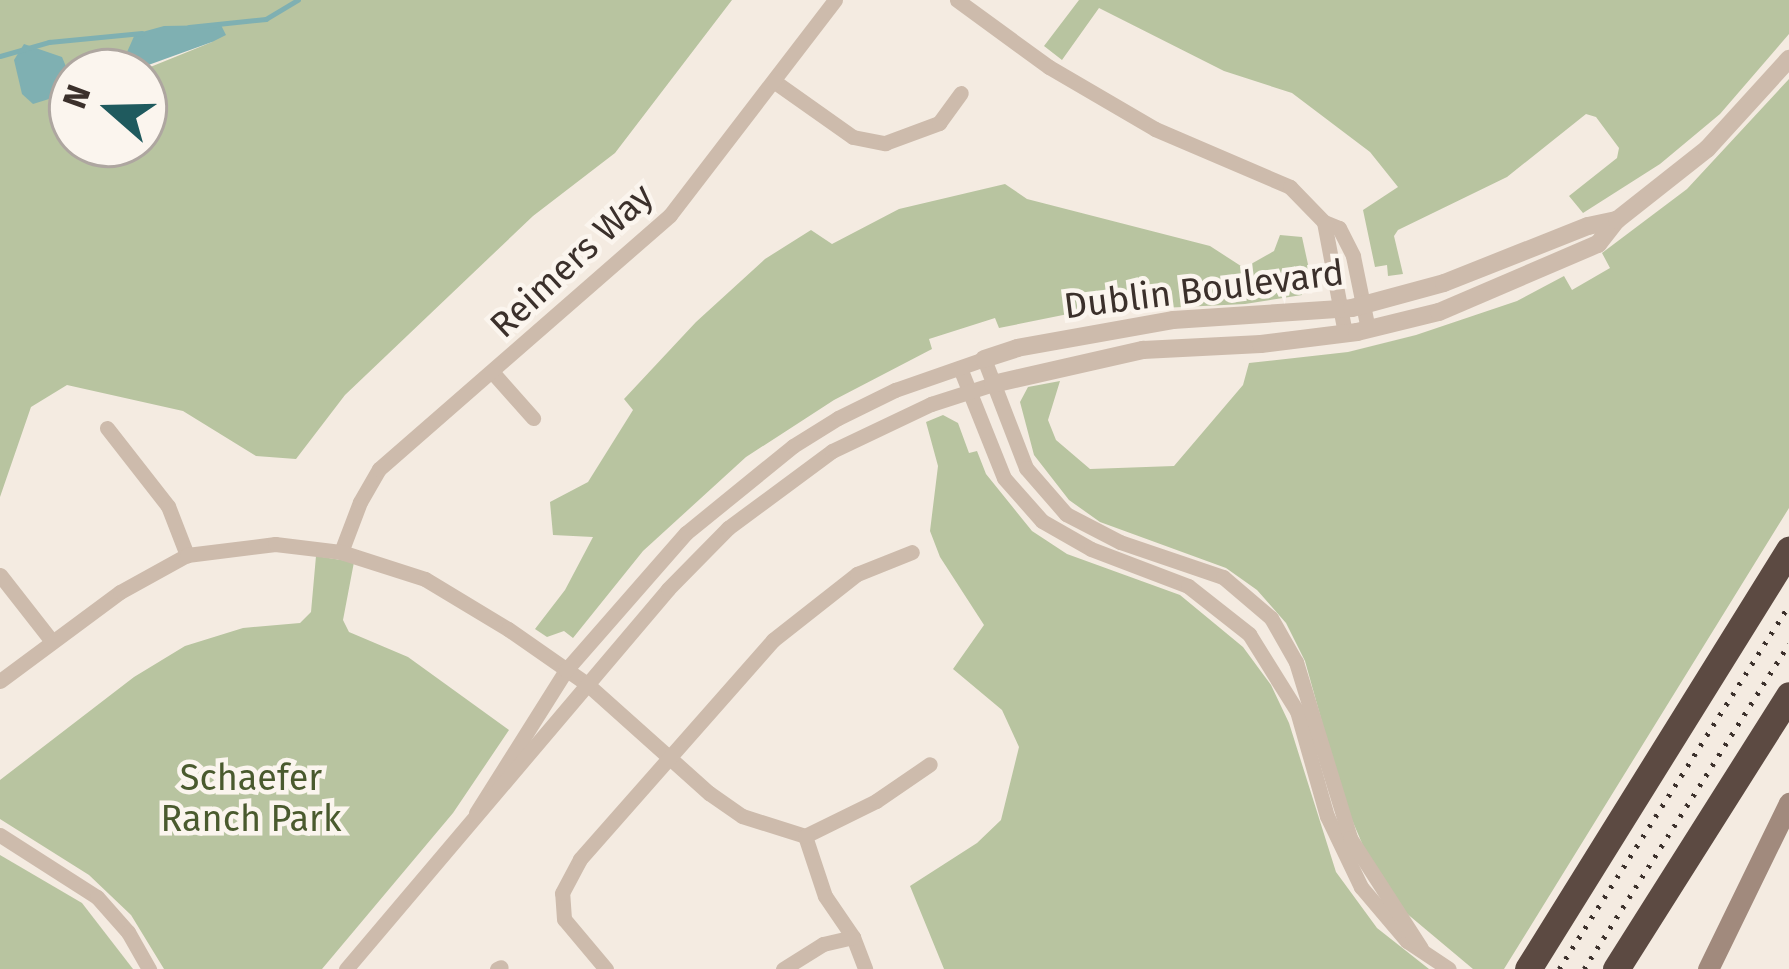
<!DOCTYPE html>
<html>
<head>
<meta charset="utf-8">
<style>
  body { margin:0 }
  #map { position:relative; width:1789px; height:969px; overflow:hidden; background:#f4ebe1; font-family:"Fira Sans",sans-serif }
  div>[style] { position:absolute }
  .green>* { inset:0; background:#b8c4a0 }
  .water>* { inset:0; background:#7fb0b2 }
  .stream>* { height:4.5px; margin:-2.25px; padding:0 2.25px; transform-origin:2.25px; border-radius:2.25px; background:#7fb0b2 }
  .minor>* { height:15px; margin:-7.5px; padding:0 7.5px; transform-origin:7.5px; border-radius:7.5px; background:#cdbbac }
  .tertiary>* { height:18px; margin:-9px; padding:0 9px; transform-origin:9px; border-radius:9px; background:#cdbbac }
  .secondary>* { height:21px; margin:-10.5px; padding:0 10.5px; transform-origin:10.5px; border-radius:10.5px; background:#a18a7d }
  .motorway>* { height:27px; margin:-13.5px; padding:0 13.5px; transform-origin:13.5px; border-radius:13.5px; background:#5c4a42 }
  .rail>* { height:4.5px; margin-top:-2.25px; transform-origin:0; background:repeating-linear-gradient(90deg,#3b302b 0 3px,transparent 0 12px) }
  span { translate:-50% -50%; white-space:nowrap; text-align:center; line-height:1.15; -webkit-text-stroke:9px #fbf5ee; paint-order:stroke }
  .street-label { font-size:36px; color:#3b302b }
  .park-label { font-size:36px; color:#4a5a2e }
  .north { position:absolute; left:48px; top:48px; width:120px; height:120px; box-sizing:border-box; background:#fbf5ee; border:3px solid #aea6a0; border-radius:50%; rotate:290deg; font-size:33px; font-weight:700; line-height:48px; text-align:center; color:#3b302b }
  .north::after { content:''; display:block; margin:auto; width:42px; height:54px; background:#1f5a5e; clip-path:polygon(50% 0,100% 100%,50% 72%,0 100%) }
</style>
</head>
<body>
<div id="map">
  <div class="green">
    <div style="clip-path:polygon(evenodd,0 0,732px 0,615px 153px,533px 216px,345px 395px,296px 459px,256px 456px,183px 411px,67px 385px,31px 407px,0 497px,0 0,220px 25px,212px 42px,138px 72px,144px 72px,144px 144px,72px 144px,72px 72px,129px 72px,124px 59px,220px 25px)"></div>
    <div style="clip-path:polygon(1079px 0,1789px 0,1789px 34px,1720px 114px,1660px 164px,1583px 213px,1569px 196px,1617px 158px,1619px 148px,1596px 117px,1586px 114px,1507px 177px,1398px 230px,1394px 236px,1403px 274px,1388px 276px,1387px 265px,1375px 267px,1363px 210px,1398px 187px,1370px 152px,1292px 93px,1224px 71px,1099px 8px,1062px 60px,1044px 46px)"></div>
    <div style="clip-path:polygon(1789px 79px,1789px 508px,1504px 969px,1473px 969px,1405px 912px,1364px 848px,1344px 801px,1305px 661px,1286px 623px,1257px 590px,1226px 568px,1100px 522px,1069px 500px,1034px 455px,1020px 402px,1028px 387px,1060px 381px,1048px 420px,1056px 440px,1090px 469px,1174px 466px,1243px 385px,1249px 363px,1348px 352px,1416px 335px,1517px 301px,1564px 276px,1572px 290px,1610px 268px,1602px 253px,1687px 189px)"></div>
    <div style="clip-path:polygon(1005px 184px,1027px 199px,1210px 246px,1244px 268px,1274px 251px,1280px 235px,1302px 237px,1311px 278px,1299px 281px,1302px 295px,1245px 304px,1078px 312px,999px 328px,995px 318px,929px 339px,932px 349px,834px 400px,746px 457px,643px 551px,573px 638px,564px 631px,547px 637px,535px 629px,565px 590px,593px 537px,553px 535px,550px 502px,588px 482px,633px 410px,624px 399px,696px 322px,765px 259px,811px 230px,832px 244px,899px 209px)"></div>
    <div style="clip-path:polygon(943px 415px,958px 423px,969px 453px,977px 451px,986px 474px,1032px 531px,1067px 554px,1180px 595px,1243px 647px,1271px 685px,1289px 723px,1336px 872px,1377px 928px,1429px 969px,944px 969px,910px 886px,977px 843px,1001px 820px,1019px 747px,1002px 710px,953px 669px,984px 625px,940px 557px,930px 531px,938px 466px,926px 422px)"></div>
    <div style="clip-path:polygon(316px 556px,354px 562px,343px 620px,349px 632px,408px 657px,509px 730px,453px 813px,322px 969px,164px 969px,131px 915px,89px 875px,0 819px,0 780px,134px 677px,185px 646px,243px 628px,300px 623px,311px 612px)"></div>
    <div style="clip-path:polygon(0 855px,82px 903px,133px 969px,0 969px)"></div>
  </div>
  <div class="water">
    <div style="clip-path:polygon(221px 25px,226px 35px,212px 42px,129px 72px,124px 59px,135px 34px,164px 26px)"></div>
    <div style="clip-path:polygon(24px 44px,62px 57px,67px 69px,63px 90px,49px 99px,33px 104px,22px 94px,14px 60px)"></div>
  </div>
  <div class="stream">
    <div style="left:189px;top:27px;width:77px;rotate:-5.9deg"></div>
    <div style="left:266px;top:19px;width:37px;rotate:-31deg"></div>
    <div style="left:0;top:56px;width:51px;rotate:-15.9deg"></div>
    <div style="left:49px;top:42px;width:93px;rotate:-5.5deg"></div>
  </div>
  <div class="minor">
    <div style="left:957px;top:0;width:114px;rotate:36.1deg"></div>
    <div style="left:1049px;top:67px;width:123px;rotate:30.3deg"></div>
    <div style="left:1155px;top:129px;width:147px;rotate:23.2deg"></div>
    <div style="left:1290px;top:187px;width:49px;rotate:45.8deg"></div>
    <div style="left:1324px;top:222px;width:16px;rotate:22deg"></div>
    <div style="left:1339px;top:228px;width:31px;rotate:63deg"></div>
    <div style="left:1353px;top:256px;width:75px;rotate:78.4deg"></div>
    <div style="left:775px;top:82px;width:95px;rotate:35.2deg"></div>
    <div style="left:853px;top:137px;width:33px;rotate:11deg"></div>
    <div style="left:885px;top:143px;width:58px;rotate:-20.3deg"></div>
    <div style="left:939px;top:123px;width:37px;rotate:-54deg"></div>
    <div style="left:1324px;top:222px;width:113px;rotate:79.3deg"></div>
    <div style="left:960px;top:368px;width:118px;rotate:68.2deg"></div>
    <div style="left:1004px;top:478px;width:57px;rotate:48.5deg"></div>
    <div style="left:1042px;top:521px;width:56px;rotate:29.7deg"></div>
    <div style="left:1091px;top:549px;width:104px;rotate:20.9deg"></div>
    <div style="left:1188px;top:586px;width:78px;rotate:38.2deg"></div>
    <div style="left:1249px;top:634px;width:91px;rotate:58.1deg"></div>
    <div style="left:1297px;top:711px;width:109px;rotate:74.1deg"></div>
    <div style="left:1327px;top:816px;width:79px;rotate:64.4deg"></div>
    <div style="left:1361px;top:887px;width:71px;rotate:49.6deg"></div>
    <div style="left:1407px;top:941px;width:50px;rotate:33.7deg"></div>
    <div style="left:494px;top:374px;width:59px;rotate:48.4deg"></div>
    <div style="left:107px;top:428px;width:99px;rotate:52deg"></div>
    <div style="left:168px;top:506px;width:53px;rotate:68.8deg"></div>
    <div style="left:341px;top:552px;width:53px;rotate:-69.2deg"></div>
    <div style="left:360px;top:502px;width:38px;rotate:-60deg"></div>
    <div style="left:379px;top:469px;width:386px;rotate:-41.1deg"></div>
    <div style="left:670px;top:215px;width:271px;rotate:-52.5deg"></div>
    <div style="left:0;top:575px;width:83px;rotate:51.9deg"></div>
    <div style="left:0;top:681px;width:149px;rotate:-36.6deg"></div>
    <div style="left:120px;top:592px;width:77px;rotate:-28.9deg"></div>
    <div style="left:187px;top:555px;width:89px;rotate:-7.1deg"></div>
    <div style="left:275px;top:544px;width:66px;rotate:6.9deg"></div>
    <div style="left:341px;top:552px;width:88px;rotate:17.8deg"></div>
    <div style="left:425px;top:579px;width:97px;rotate:31.1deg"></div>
    <div style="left:508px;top:629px;width:96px;rotate:34.8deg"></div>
    <div style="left:587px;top:684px;width:164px;rotate:41.8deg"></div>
    <div style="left:709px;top:793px;width:40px;rotate:34.9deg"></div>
    <div style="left:742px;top:816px;width:66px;rotate:17.6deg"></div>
    <div style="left:476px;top:813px;width:169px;rotate:-57.8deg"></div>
    <div style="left:566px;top:670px;width:182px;rotate:-48.8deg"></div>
    <div style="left:686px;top:533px;width:138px;rotate:-39.1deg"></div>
    <div style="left:793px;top:446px;width:53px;rotate:-31.9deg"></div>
    <div style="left:838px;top:418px;width:64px;rotate:-26.2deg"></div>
    <div style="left:895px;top:390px;width:94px;rotate:-19.2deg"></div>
    <div style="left:984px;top:359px;width:117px;rotate:68.9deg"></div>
    <div style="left:1026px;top:468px;width:61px;rotate:49deg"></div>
    <div style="left:1066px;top:514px;width:61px;rotate:27.4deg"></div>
    <div style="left:1120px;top:542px;width:109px;rotate:18.8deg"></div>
    <div style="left:1223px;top:577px;width:63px;rotate:40.5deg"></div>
    <div style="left:1271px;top:618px;width:51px;rotate:60.4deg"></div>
    <div style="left:1296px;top:662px;width:184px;rotate:72.9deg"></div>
    <div style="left:1350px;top:838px;width:131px;rotate:57.2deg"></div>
    <div style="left:0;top:835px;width:115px;rotate:32.6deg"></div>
    <div style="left:97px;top:897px;width:47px;rotate:48.5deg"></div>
    <div style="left:128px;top:932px;width:43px;rotate:60.4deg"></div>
    <div style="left:805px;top:836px;width:63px;rotate:71.6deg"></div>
    <div style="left:825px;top:896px;width:50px;rotate:55.7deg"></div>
    <div style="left:853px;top:937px;width:34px;rotate:69deg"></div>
    <div style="left:805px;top:836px;width:79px;rotate:-26.2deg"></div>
    <div style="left:876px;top:801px;width:65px;rotate:-34.4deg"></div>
    <div style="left:346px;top:969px;width:498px;rotate:-49.7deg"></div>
    <div style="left:668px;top:589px;width:86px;rotate:-45.5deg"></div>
    <div style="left:728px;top:528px;width:129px;rotate:-36.5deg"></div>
    <div style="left:832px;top:451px;width:110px;rotate:-25.4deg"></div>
    <div style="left:931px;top:404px;width:65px;rotate:-17.9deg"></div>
    <div style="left:497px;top:969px;width:4px;rotate:-27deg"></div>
    <div style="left:606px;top:969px;width:65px;rotate:-130deg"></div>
    <div style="left:564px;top:919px;width:26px;rotate:-94deg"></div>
    <div style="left:562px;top:893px;width:38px;rotate:-62deg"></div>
    <div style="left:580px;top:859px;width:292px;rotate:-48.6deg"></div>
    <div style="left:773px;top:640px;width:107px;rotate:-38.2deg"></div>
    <div style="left:857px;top:574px;width:59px;rotate:-21.8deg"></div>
    <div style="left:783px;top:969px;width:47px;rotate:-32deg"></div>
    <div style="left:823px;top:944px;width:31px;rotate:-13deg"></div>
  </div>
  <div class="tertiary">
    <div style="left:984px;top:359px;width:35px;rotate:-18deg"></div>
    <div style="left:1017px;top:348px;width:158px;rotate:-10.2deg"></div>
    <div style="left:1173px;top:320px;width:179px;rotate:-3.8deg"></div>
    <div style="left:1352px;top:308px;width:95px;rotate:-15.2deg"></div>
    <div style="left:1444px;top:283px;width:155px;rotate:-21.6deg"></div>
    <div style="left:1588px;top:226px;width:30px;rotate:-12deg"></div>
    <div style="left:993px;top:384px;width:154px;rotate:-12.8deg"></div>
    <div style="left:1143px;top:350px;width:118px;rotate:-2.9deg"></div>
    <div style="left:1261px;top:344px;width:97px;rotate:-7.1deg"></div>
    <div style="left:1357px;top:332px;width:84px;rotate:-13.7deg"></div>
    <div style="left:1439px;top:312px;width:173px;rotate:-23.2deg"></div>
    <div style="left:1598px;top:244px;width:31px;rotate:-52deg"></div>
    <div style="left:1617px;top:220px;width:115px;rotate:-38.3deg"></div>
    <div style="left:1707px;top:149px;width:122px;rotate:-47.7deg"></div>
  </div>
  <div class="secondary">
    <div style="left:1708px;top:969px;width:185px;rotate:-64deg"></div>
  </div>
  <div class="motorway">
    <div style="left:1528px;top:969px;width:494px;rotate:-58.1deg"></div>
    <div style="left:1616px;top:969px;width:324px;rotate:-57.7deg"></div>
  </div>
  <div class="rail">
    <div style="left:1559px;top:969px;width:431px;rotate:-57.7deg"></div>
    <div style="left:1584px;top:969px;width:384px;rotate:-57.8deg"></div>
  </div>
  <div class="street-label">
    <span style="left:572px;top:261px;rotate:-43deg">Reimers Way</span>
    <span style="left:1204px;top:290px;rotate:-7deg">Dublin Boulevard</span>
  </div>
  <div class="park-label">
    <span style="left:251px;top:799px">Schaefer<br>Ranch Park</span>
  </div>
  <div class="north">N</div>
</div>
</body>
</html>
